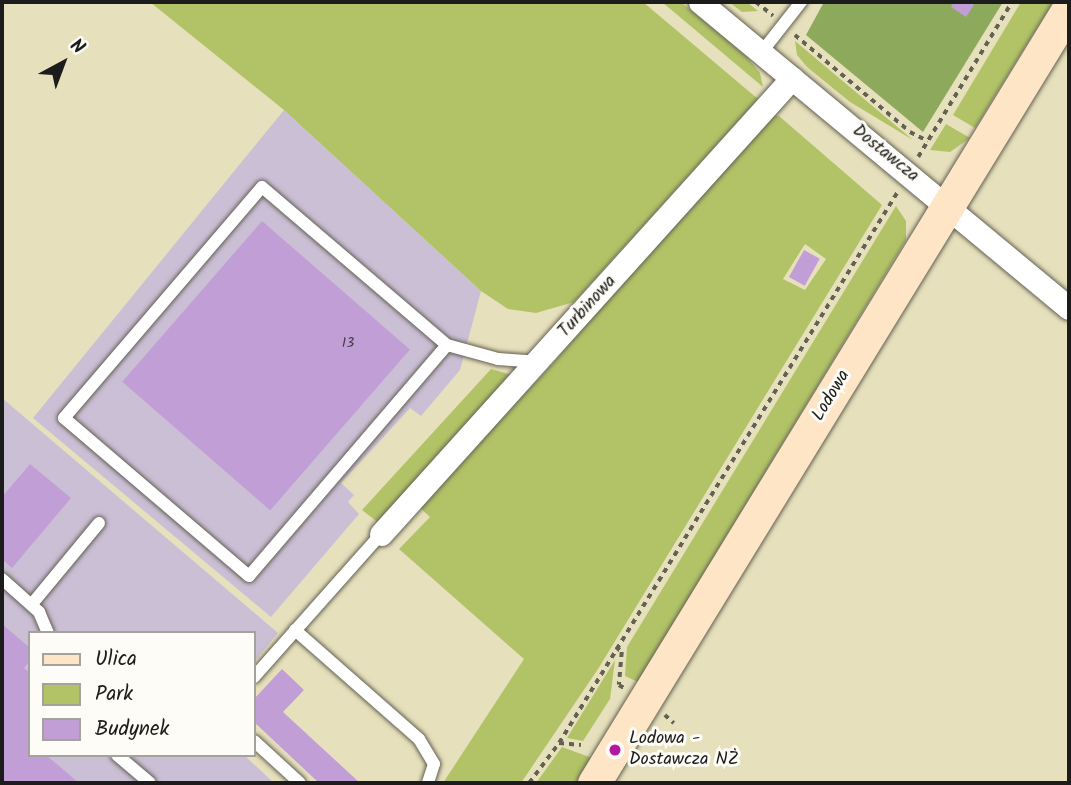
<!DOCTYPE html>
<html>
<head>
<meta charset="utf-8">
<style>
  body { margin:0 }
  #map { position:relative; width:1071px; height:785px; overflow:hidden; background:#e7e0bc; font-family:Kalam,sans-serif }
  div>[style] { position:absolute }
  .industrial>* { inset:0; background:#cbbfd6 }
  .green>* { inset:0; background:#b2c367 }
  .forest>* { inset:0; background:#8da95c }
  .building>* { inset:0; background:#c19ed5; transform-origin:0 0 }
  .path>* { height:3.5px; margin-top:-1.75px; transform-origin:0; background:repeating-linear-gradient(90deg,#636154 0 5px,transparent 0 10px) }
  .roads { filter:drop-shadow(0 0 2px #636154) drop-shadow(0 0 2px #636154) }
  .lane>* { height:12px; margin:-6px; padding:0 6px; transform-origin:6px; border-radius:6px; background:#fff }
  .street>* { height:23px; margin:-11.5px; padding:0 11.5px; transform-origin:11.5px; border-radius:11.5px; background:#fff }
  .secondary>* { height:33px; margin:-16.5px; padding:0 16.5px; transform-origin:16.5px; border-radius:16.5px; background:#fde5c5 }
  .dots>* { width:19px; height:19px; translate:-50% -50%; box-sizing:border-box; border:4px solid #fdfcf7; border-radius:50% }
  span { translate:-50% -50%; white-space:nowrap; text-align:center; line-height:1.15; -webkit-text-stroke:6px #fdfcf7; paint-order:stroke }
  .number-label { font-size:14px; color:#453c4a }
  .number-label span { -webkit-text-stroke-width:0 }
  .street-label { font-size:18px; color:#1c1c1c }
  .poi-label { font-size:18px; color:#1c1c1c }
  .left { translate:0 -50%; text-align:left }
  .frame { position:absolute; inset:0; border:4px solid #1c1c1c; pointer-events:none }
  .legend { position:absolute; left:28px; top:631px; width:228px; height:126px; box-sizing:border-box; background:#fdfcf7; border:2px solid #a3a29f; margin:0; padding:9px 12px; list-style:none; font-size:21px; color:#1c1c1c }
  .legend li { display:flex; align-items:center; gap:14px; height:35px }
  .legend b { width:35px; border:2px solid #a3a29f }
  .north { position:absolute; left:28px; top:28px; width:70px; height:70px; -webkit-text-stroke:5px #fdfcf7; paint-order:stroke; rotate:41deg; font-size:19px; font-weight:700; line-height:28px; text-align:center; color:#1c1c1c }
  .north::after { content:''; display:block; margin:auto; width:24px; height:32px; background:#1c1c1c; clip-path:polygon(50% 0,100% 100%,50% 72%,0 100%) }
</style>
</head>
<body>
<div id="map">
  <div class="industrial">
    <div style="clip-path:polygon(284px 110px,481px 291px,460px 370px,421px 416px,410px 408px,341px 483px,354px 495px,348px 502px,359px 514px,271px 617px,33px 418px)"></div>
    <div style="clip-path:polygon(2px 398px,278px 633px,254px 662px,254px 633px,30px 633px,30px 755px,244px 755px,274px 783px,2px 783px)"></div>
  </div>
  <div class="green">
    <div style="clip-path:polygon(150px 2px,643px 2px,758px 99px,574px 302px,536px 313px,508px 309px,481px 291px,284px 110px)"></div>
    <div style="clip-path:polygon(662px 2px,681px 2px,746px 56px,760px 73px,763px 87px)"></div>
    <div style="clip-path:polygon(729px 2px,747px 2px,758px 11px,742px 12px)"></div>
    <div style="clip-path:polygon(1021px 2px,1053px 2px,975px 128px,953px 115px)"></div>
    <div style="clip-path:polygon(795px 41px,913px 140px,850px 102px,807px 67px,797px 55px)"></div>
    <div style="clip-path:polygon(evenodd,771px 115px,779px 116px,882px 205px,598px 669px,521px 783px,443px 783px,524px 659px,399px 549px,430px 517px,419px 507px,546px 371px,771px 115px,805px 244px,826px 259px,805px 290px,783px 279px,805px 244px)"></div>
    <div style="clip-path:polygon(946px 124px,970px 138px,950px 152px,930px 150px)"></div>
    <div style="clip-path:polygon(896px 206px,906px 221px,906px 240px,638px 682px,625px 676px,627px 647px)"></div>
    <div style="clip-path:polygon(491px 369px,512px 375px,380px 524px,362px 510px)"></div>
    <div style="clip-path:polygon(615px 660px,610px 699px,583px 741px,567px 738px)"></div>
    <div style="clip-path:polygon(562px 747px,592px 758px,576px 783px,536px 783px)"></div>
  </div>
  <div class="forest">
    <div style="clip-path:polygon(824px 2px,1003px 2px,923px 132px,806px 35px)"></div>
  </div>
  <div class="building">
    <div style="clip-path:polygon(954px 2px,970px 2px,974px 5px,966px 17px,951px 7px)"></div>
    <div style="left:262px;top:221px;width:196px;height:213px;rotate:41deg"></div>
    <div style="left:804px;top:250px;width:18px;height:31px;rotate:29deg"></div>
    <div style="clip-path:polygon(30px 464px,71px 498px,12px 568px,2px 559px,2px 497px)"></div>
    <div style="clip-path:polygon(2px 624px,30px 648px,30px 661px,24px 668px,30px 673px,30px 755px,46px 755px,79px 783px,2px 783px)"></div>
    <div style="clip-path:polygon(282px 669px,304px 690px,283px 712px,360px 783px,319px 783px,254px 722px,254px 699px)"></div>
  </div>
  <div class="path">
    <div style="left:756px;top:2px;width:22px;rotate:39deg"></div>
    <div style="left:795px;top:35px;width:150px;rotate:40.1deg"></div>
    <div style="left:910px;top:132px;width:20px;rotate:27deg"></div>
    <div style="left:918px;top:157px;width:181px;rotate:-58.8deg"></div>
    <div style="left:616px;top:647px;width:8px;rotate:40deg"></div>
    <div style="left:622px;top:652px;width:33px;rotate:95deg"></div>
    <div style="left:619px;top:685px;width:6px;rotate:31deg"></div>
    <div style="left:665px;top:715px;width:12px;rotate:42deg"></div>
    <div style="left:559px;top:743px;width:22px;rotate:5deg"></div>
    <div style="left:529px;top:783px;width:50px;rotate:-53.1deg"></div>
    <div style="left:559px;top:743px;width:648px;rotate:-58.44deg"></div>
  </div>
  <div class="roads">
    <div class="lane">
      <div style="left:761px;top:53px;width:65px;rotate:-51.9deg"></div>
      <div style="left:262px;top:187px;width:243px;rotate:40.5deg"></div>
      <div style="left:447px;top:345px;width:304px;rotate:130.6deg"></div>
      <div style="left:249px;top:576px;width:243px;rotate:-139.5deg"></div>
      <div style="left:64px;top:418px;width:304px;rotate:-49.4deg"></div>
      <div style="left:447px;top:345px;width:53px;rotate:15.4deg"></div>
      <div style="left:498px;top:359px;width:41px;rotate:4.2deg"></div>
      <div style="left:2px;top:579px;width:50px;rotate:41.7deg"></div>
      <div style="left:39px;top:612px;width:23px;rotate:67deg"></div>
      <div style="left:32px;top:604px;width:105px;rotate:-50.4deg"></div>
      <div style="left:295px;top:630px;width:165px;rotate:41.3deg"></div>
      <div style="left:419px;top:739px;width:29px;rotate:59deg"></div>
      <div style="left:434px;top:764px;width:20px;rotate:108deg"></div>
      <div style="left:254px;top:677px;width:191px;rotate:-48.4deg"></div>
      <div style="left:254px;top:741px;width:62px;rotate:42.4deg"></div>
      <div style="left:117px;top:755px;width:43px;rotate:40.3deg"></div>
    </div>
    <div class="street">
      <div style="left:700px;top:2px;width:479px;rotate:39.7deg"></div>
      <div style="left:381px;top:534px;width:614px;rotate:-47.97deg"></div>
    </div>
    <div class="secondary">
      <div style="left:594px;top:783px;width:909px;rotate:-58.5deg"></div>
    </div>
  </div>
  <div class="dots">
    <div style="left:615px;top:750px;background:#b5179e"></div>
  </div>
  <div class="number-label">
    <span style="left:348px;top:343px">13</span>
  </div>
  <div class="street-label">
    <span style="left:885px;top:154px;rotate:39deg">Dostawcza</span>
    <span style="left:588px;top:307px;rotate:-48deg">Turbinowa</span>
    <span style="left:832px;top:396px;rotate:-59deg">Lodowa</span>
  </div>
  <div class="poi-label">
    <span class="left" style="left:629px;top:750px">Lodowa -<br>Dostawcza NŻ</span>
  </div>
  <div class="frame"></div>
  <ul class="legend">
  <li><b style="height:9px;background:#fde5c5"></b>Ulica</li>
  <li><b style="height:19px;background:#b2c367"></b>Park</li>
  <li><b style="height:19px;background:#c19ed5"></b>Budynek</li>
  </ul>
  <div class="north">N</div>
</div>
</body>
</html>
